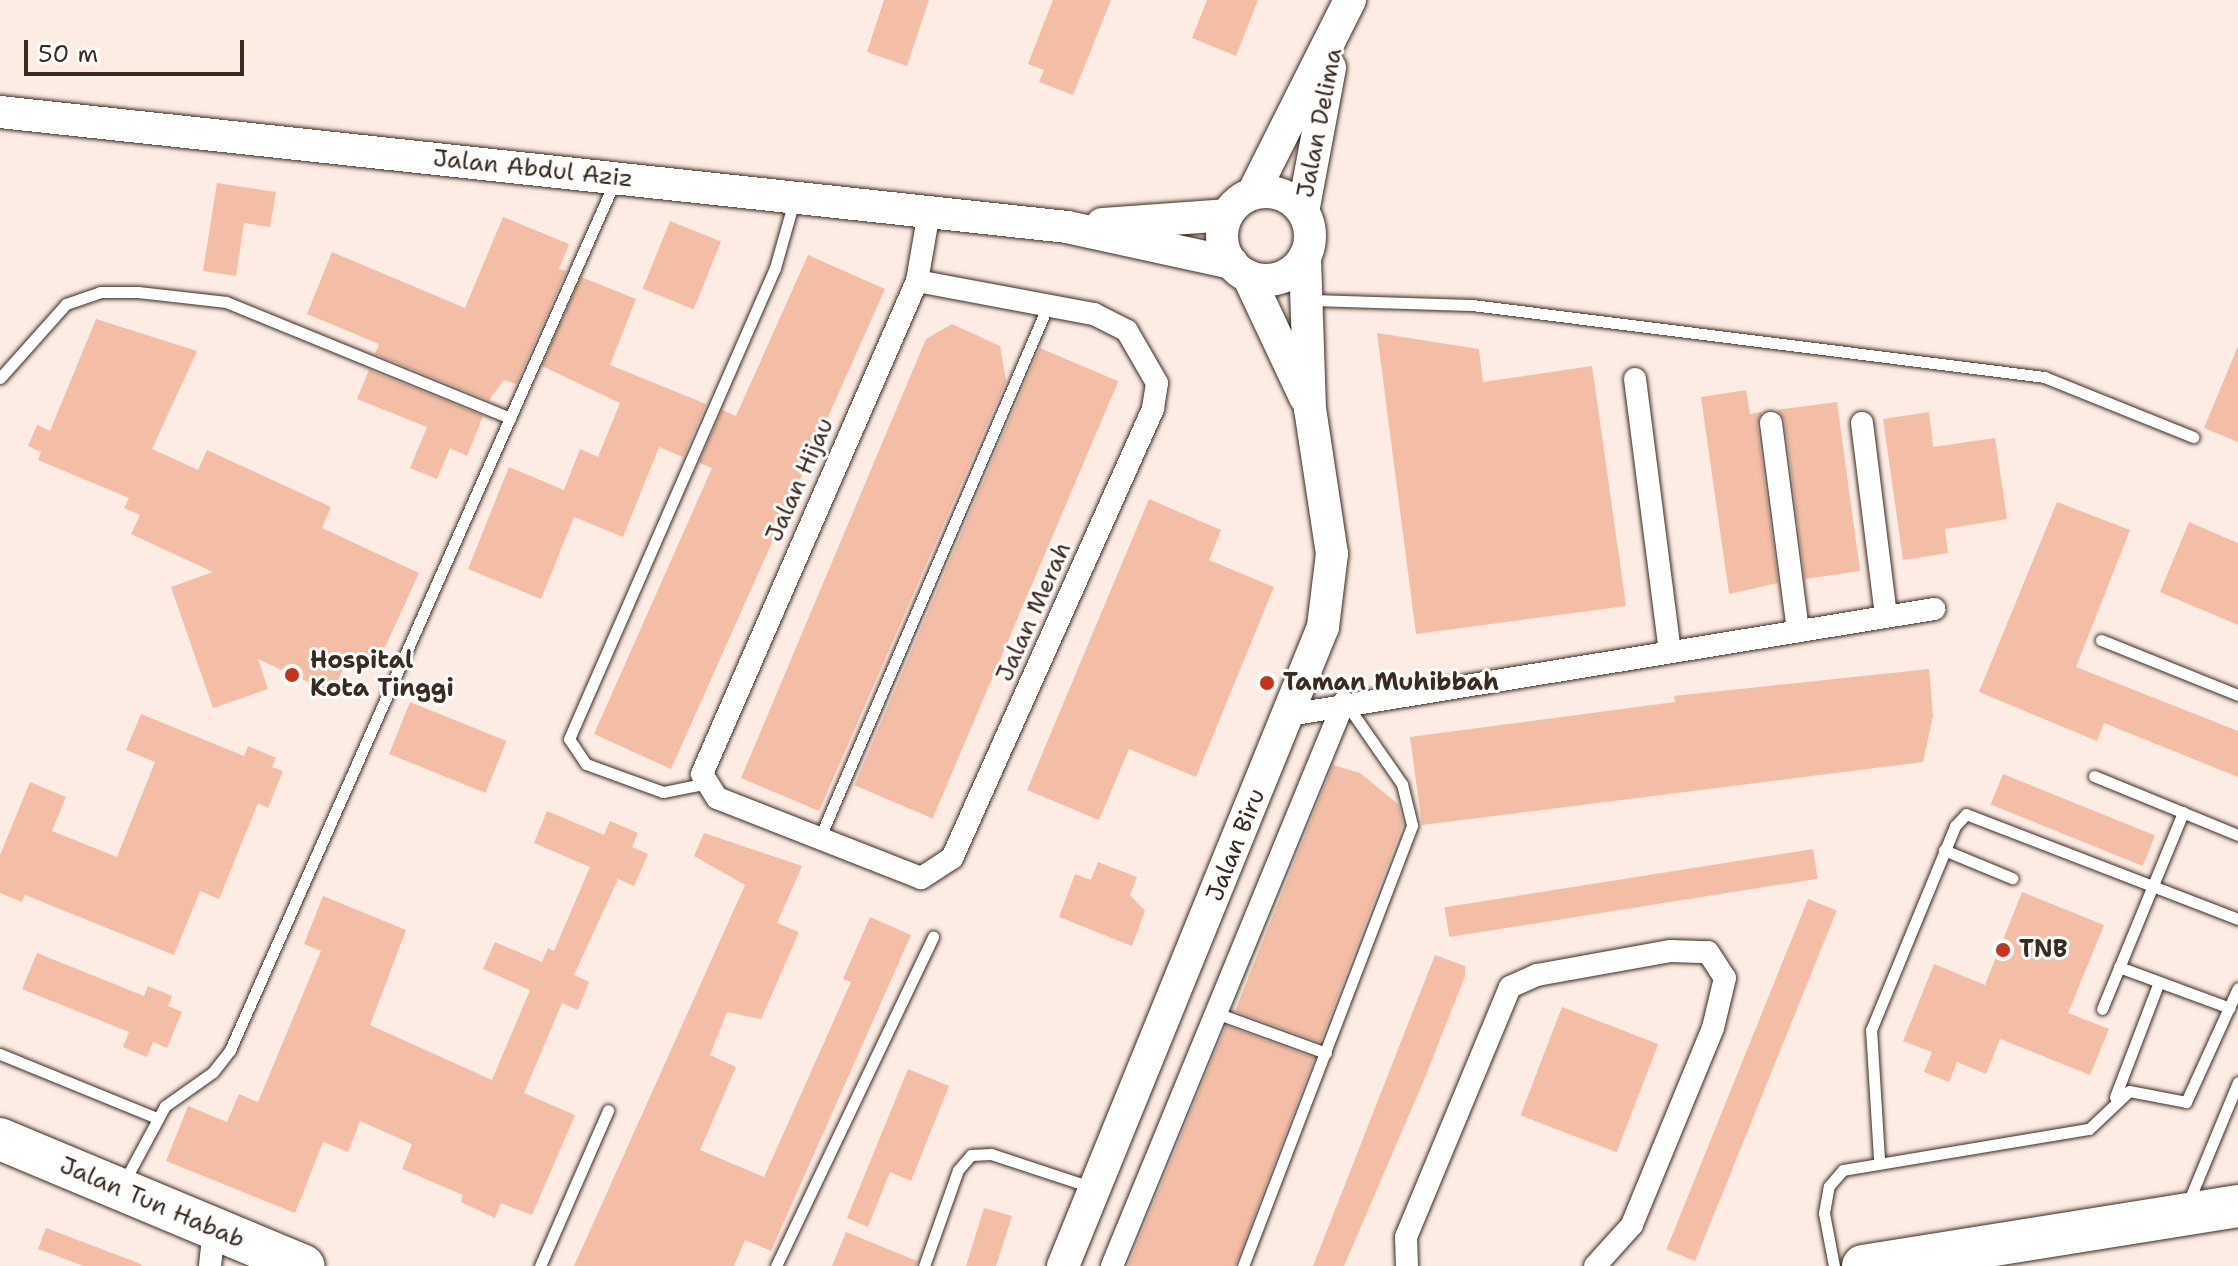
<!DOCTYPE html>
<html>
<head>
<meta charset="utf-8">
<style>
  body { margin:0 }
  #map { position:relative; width:2238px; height:1266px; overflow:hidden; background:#fcece4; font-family:"Shantell Sans",sans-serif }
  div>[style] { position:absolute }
  .building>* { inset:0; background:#f4bea6; transform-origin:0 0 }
  .roads { filter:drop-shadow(0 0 2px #3b2a1e) drop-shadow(0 0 2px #3b2a1e) }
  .lane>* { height:11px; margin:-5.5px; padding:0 5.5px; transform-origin:5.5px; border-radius:5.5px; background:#fff }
  .street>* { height:22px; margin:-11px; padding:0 11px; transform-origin:11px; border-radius:11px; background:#fff }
  .secondary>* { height:32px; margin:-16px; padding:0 16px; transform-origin:16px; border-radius:16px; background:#fff }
  .secondary>.ring { margin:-16px; padding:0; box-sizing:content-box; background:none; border:32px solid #fff; border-radius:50% }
  .highway>* { height:42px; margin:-21px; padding:0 21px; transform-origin:21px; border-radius:21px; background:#fff }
  .dots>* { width:22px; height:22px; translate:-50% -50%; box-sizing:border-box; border:4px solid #fff; border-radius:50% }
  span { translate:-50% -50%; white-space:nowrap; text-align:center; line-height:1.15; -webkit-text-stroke:6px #fff; paint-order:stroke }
  .street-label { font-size:24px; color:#3b2a1e }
  .poi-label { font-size:24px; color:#3b2a1e; font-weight:700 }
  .left { translate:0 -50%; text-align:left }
  .scale { position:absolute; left:24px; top:40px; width:220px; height:36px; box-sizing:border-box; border:4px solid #3b2a1e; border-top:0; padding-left:10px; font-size:24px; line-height:28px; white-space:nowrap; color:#3b2a1e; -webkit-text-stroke:6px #fff; paint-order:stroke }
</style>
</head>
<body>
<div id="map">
  <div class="building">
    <div style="clip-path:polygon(884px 0,929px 0,907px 66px,867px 52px)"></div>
    <div style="clip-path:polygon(1053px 0,1111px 0,1073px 95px,1039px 82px,1044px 70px,1028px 64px)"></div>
    <div style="clip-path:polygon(1207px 0,1258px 0,1236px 56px,1192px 38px)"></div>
    <div style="clip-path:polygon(217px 183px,276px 192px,270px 227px,244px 223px,236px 276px,203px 271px)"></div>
    <div style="clip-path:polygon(503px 217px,569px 244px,559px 269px,566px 271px,516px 384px,504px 380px,489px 400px,375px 354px,379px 344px,307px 314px,332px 252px,465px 308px)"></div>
    <div style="left:670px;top:221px;width:55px;height:73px;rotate:22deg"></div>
    <div style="clip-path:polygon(808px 255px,885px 289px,671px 769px,594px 734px,712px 468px,699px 463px,722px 410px,736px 416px)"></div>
    <div style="clip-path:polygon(581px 277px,636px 299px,610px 365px,706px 404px,683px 457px,659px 447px,623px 537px,574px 517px,541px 599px,468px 569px,509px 467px,564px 490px,580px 449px,598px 457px,620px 403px,542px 366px)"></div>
    <div style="clip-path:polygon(96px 319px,197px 351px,152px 449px,198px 470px,207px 450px,331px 507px,322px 528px,419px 573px,374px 671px,348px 659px,332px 693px,258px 659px,268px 689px,213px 708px,171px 587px,213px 572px,131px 534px,140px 515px,124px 508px,129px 498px,38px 460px,41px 452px,28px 446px,37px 425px,50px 431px)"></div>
    <div style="clip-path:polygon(952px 324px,1000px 346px,1006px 381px,819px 811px,741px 778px,926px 339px)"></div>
    <div style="clip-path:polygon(1377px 333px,1479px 349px,1483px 382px,1592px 366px,1626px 606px,1416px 634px)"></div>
    <div style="clip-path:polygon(2238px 346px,2238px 442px,2204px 428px)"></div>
    <div style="left:1040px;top:348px;width:85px;height:475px;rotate:23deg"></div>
    <div style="clip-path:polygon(369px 370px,483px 416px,467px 456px,450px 448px,437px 479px,410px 468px,427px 427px,357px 399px)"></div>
    <div style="clip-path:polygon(1746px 390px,1750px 414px,1762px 412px,1757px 425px,1778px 583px,1729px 594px,1701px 397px)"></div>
    <div style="clip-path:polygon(1837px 402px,1860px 571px,1805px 579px,1785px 421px,1777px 410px)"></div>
    <div style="clip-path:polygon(1929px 412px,1933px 447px,1995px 438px,2007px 519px,1945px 529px,1948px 553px,1903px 560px,1883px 419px)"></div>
    <div style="clip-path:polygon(1149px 499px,1221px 530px,1209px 560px,1274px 587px,1196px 777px,1129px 749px,1099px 820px,1027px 790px)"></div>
    <div style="clip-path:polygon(2057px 502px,2130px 530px,2076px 667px,2238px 731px,2238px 777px,2104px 723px,2097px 741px,1979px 692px)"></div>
    <div style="clip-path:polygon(2189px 522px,2238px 543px,2238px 625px,2160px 592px)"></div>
    <div style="clip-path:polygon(1929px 669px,1933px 716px,1923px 762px,1422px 825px,1410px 737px,1675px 702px,1674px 696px)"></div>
    <div style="left:410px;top:702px;width:104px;height:56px;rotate:22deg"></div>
    <div style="clip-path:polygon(141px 714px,244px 756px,248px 746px,276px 758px,272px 767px,283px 771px,268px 808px,258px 803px,219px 899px,200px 891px,174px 955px,25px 895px,22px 902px,0 893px,0 855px,30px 782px,66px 797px,52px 831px,117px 857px,155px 762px,126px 750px)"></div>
    <div style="clip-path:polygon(1333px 765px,1360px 773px,1398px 804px,1403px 824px,1320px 1042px,1235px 1011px)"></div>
    <div style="left:2003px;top:774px;width:164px;height:33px;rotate:22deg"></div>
    <div style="clip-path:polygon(547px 811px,604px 835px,610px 821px,638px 833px,632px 847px,648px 854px,634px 886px,618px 879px,574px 975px,589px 982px,578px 1010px,562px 1003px,524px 1093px,575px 1115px,532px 1215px,501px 1203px,495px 1218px,461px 1202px,463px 1195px,402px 1169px,412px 1144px,360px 1121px,348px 1152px,323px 1142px,295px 1213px,166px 1161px,188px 1106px,227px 1122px,239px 1094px,258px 1102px,321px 951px,304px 944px,323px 896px,406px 930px,370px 1025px,492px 1080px,530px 990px,483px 969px,495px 942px,542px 962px,548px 948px,554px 951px,590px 867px,534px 843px)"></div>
    <div style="clip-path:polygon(704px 833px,802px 866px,777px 923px,799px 932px,761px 1019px,727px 1012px,710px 1055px,736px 1067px,700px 1150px,764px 1177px,851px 982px,843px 979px,870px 917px,911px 935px,771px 1251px,745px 1240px,734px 1266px,574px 1266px,745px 885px,694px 856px)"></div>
    <div style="left:1813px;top:849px;width:30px;height:373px;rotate:81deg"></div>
    <div style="clip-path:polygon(1098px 862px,1137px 877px,1130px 895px,1145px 911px,1132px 946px,1059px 917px,1075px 874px,1091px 880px)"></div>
    <div style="clip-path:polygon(2022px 892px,2104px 925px,2068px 1013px,2109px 1029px,2090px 1075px,2000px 1039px,1986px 1074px,1957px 1062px,1949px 1082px,1924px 1072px,1932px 1052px,1903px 1041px,1934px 964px,1985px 985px)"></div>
    <div style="left:1808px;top:899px;width:31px;height:378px;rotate:22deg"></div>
    <div style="clip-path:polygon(37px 953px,144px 996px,148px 986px,172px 996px,168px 1006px,182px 1012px,167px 1048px,153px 1042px,147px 1057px,123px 1047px,129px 1032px,22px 989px)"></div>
    <div style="clip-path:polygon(1435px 955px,1465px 966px,1465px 976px,1424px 1080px,1344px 1266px,1313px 1266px)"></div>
    <div style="left:1562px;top:1007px;width:103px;height:116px;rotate:21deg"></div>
    <div style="clip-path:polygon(1226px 1026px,1314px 1058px,1235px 1266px,1128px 1266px)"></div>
    <div style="clip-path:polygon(908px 1069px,949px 1086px,911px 1181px,890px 1172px,868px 1227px,847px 1218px)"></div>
    <div style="clip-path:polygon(984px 1208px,1012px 1216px,996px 1266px,966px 1266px)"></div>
    <div style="clip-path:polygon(46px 1228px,141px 1264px,141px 1266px,84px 1266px,38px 1249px)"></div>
    <div style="clip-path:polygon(846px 1232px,917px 1261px,916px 1266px,832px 1266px)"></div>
  </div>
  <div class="roads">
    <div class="lane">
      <div style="left:1310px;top:300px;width:162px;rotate:1.8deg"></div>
      <div style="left:1472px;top:305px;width:577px;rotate:7.17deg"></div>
      <div style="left:2044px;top:377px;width:161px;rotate:21.9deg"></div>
      <div style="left:0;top:378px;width:99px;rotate:-48.3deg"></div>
      <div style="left:66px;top:304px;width:36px;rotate:-19deg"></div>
      <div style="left:100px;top:292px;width:38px"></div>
      <div style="left:138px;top:292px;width:89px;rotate:6.5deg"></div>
      <div style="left:226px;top:302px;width:307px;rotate:22.2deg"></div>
      <div style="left:2101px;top:640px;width:148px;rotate:21.9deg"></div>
      <div style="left:2094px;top:776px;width:156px;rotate:22.3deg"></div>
      <div style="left:703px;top:784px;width:41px;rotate:168.7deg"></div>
      <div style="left:663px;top:792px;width:82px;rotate:-160deg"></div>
      <div style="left:586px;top:764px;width:30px;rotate:-124deg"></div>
      <div style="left:569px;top:739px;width:514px;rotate:-66.38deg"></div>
      <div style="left:775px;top:268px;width:70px;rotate:-74.2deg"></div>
      <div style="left:818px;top:842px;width:584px;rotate:-66.81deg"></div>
      <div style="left:1944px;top:850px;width:74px;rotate:22.4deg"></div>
      <div style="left:2119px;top:967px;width:118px;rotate:20.3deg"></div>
      <div style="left:2102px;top:1009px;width:213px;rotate:-67.6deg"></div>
      <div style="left:1216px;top:1013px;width:117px;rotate:20deg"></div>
      <div style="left:0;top:1054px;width:170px;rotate:22.2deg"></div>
      <div style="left:2115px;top:1097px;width:123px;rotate:-69.1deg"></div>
      <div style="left:1879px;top:1159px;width:129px;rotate:-93.5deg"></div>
      <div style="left:1871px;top:1030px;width:221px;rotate:-67.6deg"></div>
      <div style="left:1955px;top:826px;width:16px;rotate:-47deg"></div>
      <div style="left:1966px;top:814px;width:292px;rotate:21.1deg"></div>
      <div style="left:124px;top:1182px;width:86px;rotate:-61.7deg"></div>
      <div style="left:165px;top:1106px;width:59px;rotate:-35.3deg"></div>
      <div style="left:213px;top:1072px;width:28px;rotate:-52deg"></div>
      <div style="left:230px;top:1050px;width:948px;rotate:-66.11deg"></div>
      <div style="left:2188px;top:1203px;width:131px;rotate:-67.5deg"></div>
      <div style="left:540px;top:1266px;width:170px;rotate:-66.4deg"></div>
      <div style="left:776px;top:1266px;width:365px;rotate:-64.5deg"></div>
      <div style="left:924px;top:1266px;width:102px;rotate:-70.5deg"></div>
      <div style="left:958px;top:1170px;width:20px;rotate:-49deg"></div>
      <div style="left:971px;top:1155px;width:20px;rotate:-3deg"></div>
      <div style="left:991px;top:1154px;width:108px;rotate:18.3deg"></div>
      <div style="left:1243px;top:1266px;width:472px;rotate:-69deg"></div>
      <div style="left:1412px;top:825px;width:42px;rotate:-103.7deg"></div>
      <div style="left:1402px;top:784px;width:96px;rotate:-124.8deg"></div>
      <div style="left:1834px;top:1266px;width:54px;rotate:-100.7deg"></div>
      <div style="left:1824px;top:1213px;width:27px;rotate:-80deg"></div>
      <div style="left:1829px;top:1186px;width:21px;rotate:-49deg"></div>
      <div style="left:1843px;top:1170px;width:249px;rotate:-9.5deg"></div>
      <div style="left:2089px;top:1129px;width:55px;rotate:-43.5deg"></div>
      <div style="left:2129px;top:1091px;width:58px;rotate:10.9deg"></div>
      <div style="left:2186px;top:1102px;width:125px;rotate:-65.5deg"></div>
    </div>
    <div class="street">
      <div style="left:917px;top:281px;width:180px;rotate:10.6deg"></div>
      <div style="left:1094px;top:314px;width:37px;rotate:27deg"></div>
      <div style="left:1127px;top:331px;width:60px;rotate:60deg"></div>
      <div style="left:1157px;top:383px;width:26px;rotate:99deg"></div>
      <div style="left:1153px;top:409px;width:492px;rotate:114.1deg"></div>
      <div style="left:952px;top:858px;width:37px;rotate:147deg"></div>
      <div style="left:921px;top:878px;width:219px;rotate:-158.6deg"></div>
      <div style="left:717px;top:798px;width:28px;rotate:-122deg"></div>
      <div style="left:702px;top:774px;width:538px;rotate:-66.44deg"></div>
      <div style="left:917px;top:281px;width:70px;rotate:-80.1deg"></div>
      <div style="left:1635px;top:379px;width:275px;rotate:82.7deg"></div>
      <div style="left:1771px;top:423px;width:210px;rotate:82.6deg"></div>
      <div style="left:1862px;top:423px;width:194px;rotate:82.9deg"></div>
      <div style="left:1289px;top:715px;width:654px;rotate:-9.33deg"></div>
      <div style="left:210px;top:1266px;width:37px;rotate:-84deg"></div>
      <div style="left:1112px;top:1266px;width:610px;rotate:-67.64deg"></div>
      <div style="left:1407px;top:1266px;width:29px;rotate:-92deg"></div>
      <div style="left:1406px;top:1237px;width:271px;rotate:-67.4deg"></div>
      <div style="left:1510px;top:987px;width:30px;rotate:-24deg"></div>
      <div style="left:1537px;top:975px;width:136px;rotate:-10.2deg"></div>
      <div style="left:1671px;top:951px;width:37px;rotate:2deg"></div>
      <div style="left:1708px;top:952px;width:31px;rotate:57deg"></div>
      <div style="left:1725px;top:978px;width:51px;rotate:103.5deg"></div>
      <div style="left:1713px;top:1028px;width:213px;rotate:112.4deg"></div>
      <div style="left:1632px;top:1225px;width:55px;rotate:132.1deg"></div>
    </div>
    <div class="secondary">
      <div style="left:0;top:112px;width:1073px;rotate:6.15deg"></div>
      <div style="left:1067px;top:227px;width:169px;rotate:12.3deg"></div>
      <div class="ring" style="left:1222px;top:192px;width:56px;height:56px"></div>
      <div style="left:1253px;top:193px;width:216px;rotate:-63.3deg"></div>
      <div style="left:1303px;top:212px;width:147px;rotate:-79.4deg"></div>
      <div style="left:1102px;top:224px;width:125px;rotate:-4.1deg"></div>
      <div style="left:1248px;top:276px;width:134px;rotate:64.8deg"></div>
      <div style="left:1063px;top:1266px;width:690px;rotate:-67.86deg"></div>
      <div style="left:1323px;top:627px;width:74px;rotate:-83deg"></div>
      <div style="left:1332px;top:554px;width:147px;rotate:-98.6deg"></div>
      <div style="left:1310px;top:409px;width:153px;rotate:-91.9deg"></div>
    </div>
    <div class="highway">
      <div style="left:0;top:1139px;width:329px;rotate:22.7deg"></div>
      <div style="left:1863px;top:1266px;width:380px;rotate:-9.1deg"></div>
    </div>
  </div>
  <div class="dots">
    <div style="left:292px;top:675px;background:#c8321e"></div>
    <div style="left:1267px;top:683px;background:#c8321e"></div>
    <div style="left:2003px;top:950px;background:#c8321e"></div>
  </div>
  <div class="street-label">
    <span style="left:1320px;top:123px;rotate:-79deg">Jalan Delima</span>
    <span style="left:533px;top:169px;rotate:6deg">Jalan Abdul Aziz</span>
    <span style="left:800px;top:480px;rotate:-66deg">Jalan Hijau</span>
    <span style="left:1034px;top:612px;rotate:-66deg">Jalan Merah</span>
    <span style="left:1236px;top:845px;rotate:-68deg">Jalan Biru</span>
    <span style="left:152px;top:1203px;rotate:23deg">Jalan Tun Habab</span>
  </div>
  <div class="poi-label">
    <span class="left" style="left:310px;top:675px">Hospital<br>Kota Tinggi</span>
    <span class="left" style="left:1283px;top:683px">Taman Muhibbah</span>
    <span class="left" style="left:2019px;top:950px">TNB</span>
  </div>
  <div class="scale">50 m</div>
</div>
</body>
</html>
